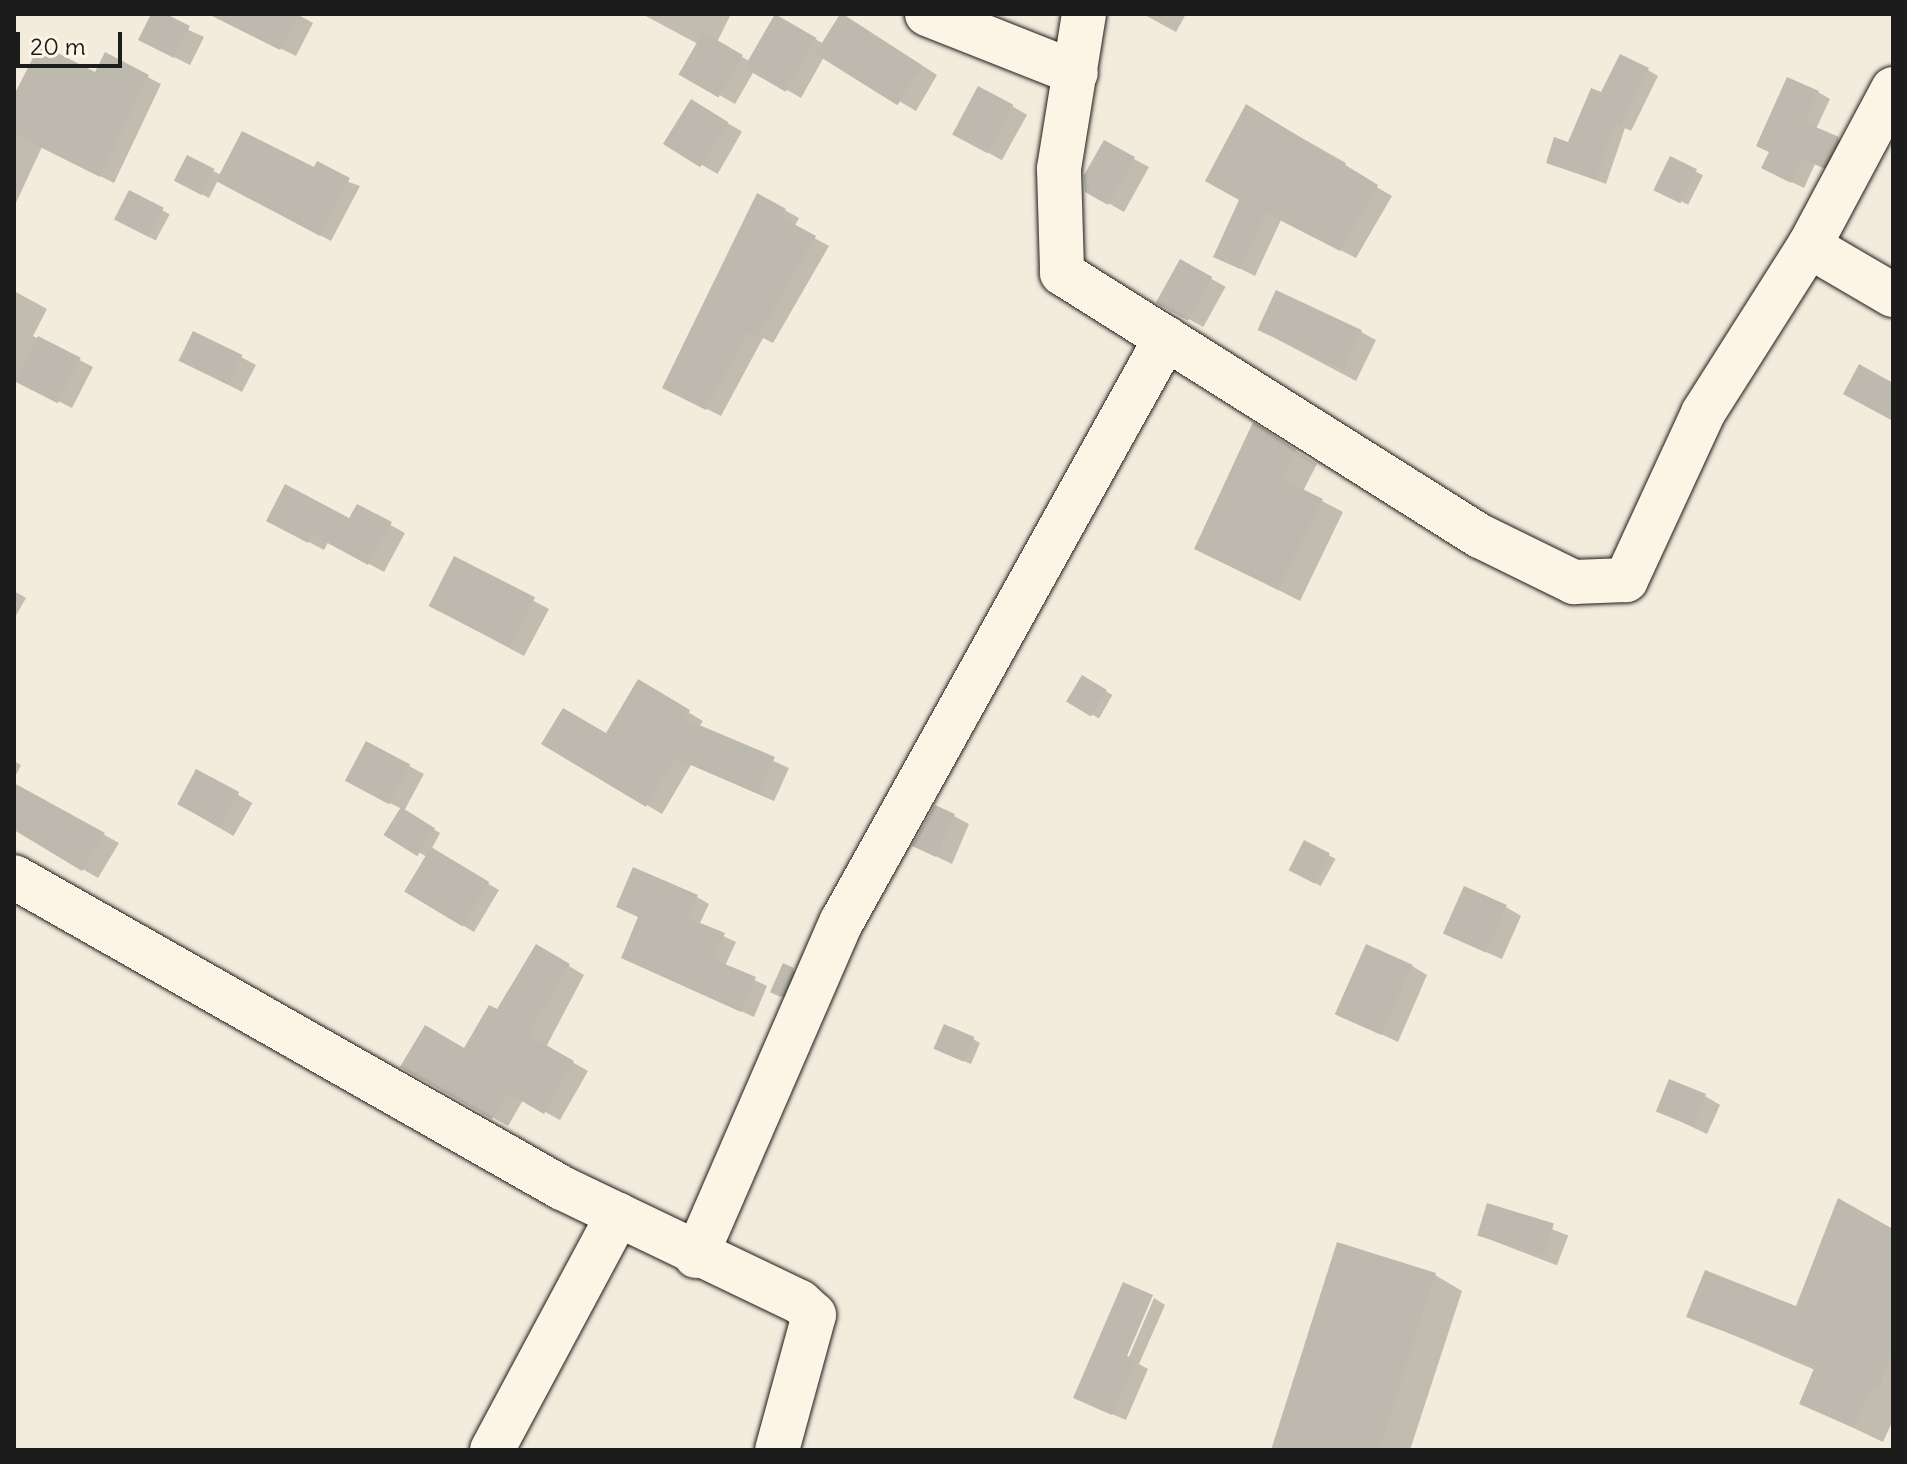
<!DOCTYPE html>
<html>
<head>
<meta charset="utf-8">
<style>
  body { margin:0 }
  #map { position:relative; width:1907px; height:1464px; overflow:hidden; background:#f3ecdd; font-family:Delius,sans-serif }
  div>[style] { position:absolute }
  .shadow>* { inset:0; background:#0003; transform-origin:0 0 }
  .building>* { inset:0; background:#beb9ae; transform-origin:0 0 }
  .roads { filter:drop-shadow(0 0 2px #1c1c1c) drop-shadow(0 0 2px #1c1c1c) }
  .minor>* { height:44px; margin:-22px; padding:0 22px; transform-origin:22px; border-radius:22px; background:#fcf5e5 }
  span { translate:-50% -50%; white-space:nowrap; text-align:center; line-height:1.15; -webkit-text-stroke:6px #fcf5e5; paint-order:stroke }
  .frame { position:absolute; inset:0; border:16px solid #1c1c1c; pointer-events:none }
  .scale { position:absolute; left:16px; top:32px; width:106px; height:36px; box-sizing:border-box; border:4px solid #1c1c1c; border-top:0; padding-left:10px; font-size:24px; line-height:28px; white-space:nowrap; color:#1c1c1c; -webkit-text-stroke:6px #fcf5e5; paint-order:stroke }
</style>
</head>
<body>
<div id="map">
  <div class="shadow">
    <div style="clip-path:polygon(154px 14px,204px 37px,190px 65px,156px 48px)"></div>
    <div style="clip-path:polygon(250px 14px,297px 14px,313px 23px,296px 56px,257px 37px)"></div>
    <div style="clip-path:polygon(642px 14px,731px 14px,717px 42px,749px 61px,775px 16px,824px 44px,843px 14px,937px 75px,916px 111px,824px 57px,801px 98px,754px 71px,735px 104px,681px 73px,698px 44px)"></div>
    <div style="clip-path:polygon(1143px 14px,1186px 14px,1176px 32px)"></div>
    <div style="clip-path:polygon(106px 55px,161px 84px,114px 183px,42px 147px,14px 207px,14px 99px,96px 75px)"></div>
    <div style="clip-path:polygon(1648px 70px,1658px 76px,1631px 131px,1625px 128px,1606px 184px,1548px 162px,1569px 144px,1602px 95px)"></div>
    <div style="left:979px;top:88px;width:55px;height:52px;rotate:29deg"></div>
    <div style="clip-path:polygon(1818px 92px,1830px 99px,1816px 129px,1850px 145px,1835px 173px,1815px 164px,1804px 188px,1775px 174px)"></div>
    <div style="left:691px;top:102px;width:59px;height:49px;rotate:30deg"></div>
    <div style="clip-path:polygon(1247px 107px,1346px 163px,1344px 168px,1392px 196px,1356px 258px,1281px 220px,1255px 276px,1231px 264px,1242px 200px)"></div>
    <div style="clip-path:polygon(1104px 143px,1149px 167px,1124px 212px,1087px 191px)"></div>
    <div style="clip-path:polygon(188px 158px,221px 175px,315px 170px,360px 186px,331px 241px,218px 180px,209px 198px,177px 181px)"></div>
    <div style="left:1671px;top:159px;width:36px;height:33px;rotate:27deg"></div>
    <div style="left:130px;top:193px;width:45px;height:30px;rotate:28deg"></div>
    <div style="clip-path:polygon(758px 195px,799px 218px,794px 227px,829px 246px,773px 343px,763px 338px,721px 416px,679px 395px)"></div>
    <div style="left:1181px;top:262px;width:51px;height:46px;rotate:29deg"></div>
    <div style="clip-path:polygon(14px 291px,47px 309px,33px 336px,93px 367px,72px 408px,14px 379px)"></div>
    <div style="clip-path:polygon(1361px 332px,1376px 340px,1356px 381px,1273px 337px)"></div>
    <div style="clip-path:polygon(241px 357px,256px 365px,242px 392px,196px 368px)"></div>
    <div style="clip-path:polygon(1274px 437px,1317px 464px,1303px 491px,1343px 512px,1300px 601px,1196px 548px)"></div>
    <div style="clip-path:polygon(358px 507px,405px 533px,384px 572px,328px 542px,324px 550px,283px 528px,350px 520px)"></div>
    <div style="clip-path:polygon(455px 559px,549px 609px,524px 656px,445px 614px)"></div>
    <div style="clip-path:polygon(14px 591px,26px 598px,14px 619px)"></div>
    <div style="left:1083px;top:678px;width:34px;height:27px;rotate:30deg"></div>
    <div style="clip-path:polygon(638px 682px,703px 721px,699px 727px,789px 768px,774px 801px,691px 765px,662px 814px,544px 744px,607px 735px)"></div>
    <div style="clip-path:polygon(14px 761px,21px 765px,14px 779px)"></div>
    <div style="clip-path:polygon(409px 766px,424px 774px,404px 811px,440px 833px,431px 850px,499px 890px,474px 932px,407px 892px,427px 857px,387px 834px,402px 809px,362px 789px)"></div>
    <div style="left:197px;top:771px;width:64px;height:38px;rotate:30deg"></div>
    <div style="clip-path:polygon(20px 788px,119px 843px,98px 878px,14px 829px,14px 798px)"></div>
    <div style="clip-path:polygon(954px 816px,969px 824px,952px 864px,915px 846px)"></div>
    <div style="left:1305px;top:842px;width:35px;height:31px;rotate:29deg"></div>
    <div style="clip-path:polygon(697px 897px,709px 904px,699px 925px,736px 942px,725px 966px,767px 986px,754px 1017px,623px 957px,640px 917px)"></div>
    <div style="clip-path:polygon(1506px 907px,1521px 916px,1502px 959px,1461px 941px)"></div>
    <div style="clip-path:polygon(537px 947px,584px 975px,546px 1047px,588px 1071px,560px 1120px,523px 1100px,508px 1126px,403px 1067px,464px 1050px,497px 1012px)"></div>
    <div style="clip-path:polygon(784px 966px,800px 974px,789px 1000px,779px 995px)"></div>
    <div style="clip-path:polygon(1412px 966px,1427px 975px,1398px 1042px,1338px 1014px)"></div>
    <div style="clip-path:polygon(973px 1039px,980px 1043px,971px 1064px,942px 1052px)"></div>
    <div style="clip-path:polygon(1705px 1096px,1720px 1105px,1707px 1134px,1658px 1111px)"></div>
    <div style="left:1489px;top:1205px;width:85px;height:32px;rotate:21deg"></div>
    <div style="clip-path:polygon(1893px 1231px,1893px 1420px,1883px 1442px,1801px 1403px,1815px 1370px,1689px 1316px,1797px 1308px)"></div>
    <div style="clip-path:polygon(1435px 1275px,1462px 1291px,1410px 1450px,1273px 1450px)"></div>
    <div style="clip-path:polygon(1154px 1298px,1165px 1305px,1139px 1364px,1148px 1369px,1126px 1420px,1088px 1404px,1125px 1366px)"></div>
  </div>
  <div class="building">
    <div style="clip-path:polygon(151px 14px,166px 14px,190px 26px,174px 58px,138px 40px)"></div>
    <div style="clip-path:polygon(208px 14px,299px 14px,280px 50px)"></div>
    <div style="left:775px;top:14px;width:48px;height:62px;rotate:30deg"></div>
    <div style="left:840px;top:14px;width:97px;height:47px;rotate:32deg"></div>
    <div style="left:703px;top:32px;width:46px;height:49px;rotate:30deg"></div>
    <div style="clip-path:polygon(40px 44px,95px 72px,105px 52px,149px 75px,100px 177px,14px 134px,14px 95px)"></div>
    <div style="clip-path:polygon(1620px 54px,1649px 68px,1620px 127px,1615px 124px,1596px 180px,1546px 163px,1554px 137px,1568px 142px,1591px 88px,1601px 92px)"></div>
    <div style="clip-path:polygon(1787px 77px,1819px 91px,1804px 122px,1839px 137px,1823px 168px,1803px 159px,1791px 183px,1761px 168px,1769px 152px,1756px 146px)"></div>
    <div style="left:978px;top:86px;width:40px;height:55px;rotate:28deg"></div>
    <div style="left:691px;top:99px;width:44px;height:53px;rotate:32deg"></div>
    <div style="clip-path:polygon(1246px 104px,1378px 185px,1340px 251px,1266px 213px,1240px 269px,1213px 257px,1239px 200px,1205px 181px)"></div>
    <div style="clip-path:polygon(242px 131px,314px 167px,317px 161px,350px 178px,320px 236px,216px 181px)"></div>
    <div style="clip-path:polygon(1104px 140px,1135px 157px,1108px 205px,1085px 192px,1084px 175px)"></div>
    <div style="left:187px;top:155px;width:31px;height:29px;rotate:27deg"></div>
    <div style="left:1670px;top:156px;width:30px;height:38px;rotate:26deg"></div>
    <div style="left:129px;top:190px;width:39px;height:33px;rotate:27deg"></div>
    <div style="clip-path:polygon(757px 193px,786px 209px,781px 217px,816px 236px,758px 337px,749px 332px,706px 410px,662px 388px)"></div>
    <div style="left:1180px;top:259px;width:37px;height:50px;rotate:29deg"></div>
    <div style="left:1276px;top:290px;width:95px;height:44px;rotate:25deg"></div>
    <div style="left:193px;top:331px;width:55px;height:33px;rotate:26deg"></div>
    <div style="left:38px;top:336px;width:48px;height:51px;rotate:27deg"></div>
    <div style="clip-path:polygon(1859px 364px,1893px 383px,1893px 421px,1843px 394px)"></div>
    <div style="clip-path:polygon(1253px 422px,1296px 450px,1282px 479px,1323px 499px,1278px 590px,1194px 549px)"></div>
    <div style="clip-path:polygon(285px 484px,349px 518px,357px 504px,392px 522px,368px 565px,313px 535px,308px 543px,266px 521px)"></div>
    <div style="left:454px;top:556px;width:91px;height:56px;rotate:27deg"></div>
    <div style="left:1082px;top:675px;width:29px;height:31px;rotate:31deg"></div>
    <div style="clip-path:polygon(638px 679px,690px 710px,685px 719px,775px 757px,759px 794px,675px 758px,646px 807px,541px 744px,563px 708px,606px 733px)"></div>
    <div style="left:366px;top:741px;width:50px;height:45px;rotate:28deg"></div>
    <div style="left:196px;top:769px;width:49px;height:40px;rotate:28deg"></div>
    <div style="clip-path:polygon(14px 783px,105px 833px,82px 871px,14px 830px)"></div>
    <div style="clip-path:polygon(935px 805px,955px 814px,936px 857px,912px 846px)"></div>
    <div style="left:401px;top:807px;width:40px;height:33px;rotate:32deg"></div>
    <div style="left:1304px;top:840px;width:29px;height:34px;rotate:27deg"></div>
    <div style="left:431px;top:847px;width:68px;height:52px;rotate:31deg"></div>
    <div style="clip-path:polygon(633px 867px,698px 895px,688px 918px,725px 933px,713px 959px,756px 977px,741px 1012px,621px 958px,638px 917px,616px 907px)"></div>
    <div style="left:1464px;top:886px;width:47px;height:52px;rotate:24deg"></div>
    <div style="clip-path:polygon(536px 944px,570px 964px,531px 1030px,532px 1037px,574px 1061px,544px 1114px,508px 1093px,492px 1119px,400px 1067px,425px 1025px,464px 1048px,489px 1005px,497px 1009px)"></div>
    <div style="left:1366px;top:944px;width:51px;height:77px;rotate:24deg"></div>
    <div style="left:783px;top:963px;width:12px;height:32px;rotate:24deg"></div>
    <div style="left:944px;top:1024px;width:33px;height:27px;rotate:23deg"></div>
    <div style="left:1669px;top:1079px;width:40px;height:35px;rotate:22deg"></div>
    <div style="clip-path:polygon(1838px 1198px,1893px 1229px,1893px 1347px,1878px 1391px,1871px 1388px,1854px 1428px,1799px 1404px,1815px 1366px,1686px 1317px,1705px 1270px,1796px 1306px)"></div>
    <div style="left:1487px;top:1203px;width:70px;height:34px;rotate:17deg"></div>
    <div style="clip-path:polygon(1337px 1242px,1436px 1273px,1379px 1450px,1271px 1450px)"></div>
    <div style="clip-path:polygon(1123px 1282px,1153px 1295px,1127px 1356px,1136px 1360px,1112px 1415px,1073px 1398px)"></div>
  </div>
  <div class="roads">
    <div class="minor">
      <div style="left:927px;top:14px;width:160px;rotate:21.6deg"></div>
      <div style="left:1084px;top:14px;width:157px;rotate:99.2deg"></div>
      <div style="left:1059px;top:169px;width:104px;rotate:88.3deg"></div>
      <div style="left:1062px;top:273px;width:494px;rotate:32.2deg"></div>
      <div style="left:1480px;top:536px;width:105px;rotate:26.1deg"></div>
      <div style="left:1574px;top:582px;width:52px;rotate:-2.2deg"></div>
      <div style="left:1626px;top:580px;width:184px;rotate:-65.2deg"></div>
      <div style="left:1703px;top:413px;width:198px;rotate:-57.6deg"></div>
      <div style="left:1893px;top:89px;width:178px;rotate:118.1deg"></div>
      <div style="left:1809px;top:246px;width:97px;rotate:30.3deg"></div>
      <div style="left:14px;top:877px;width:630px;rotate:29.58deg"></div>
      <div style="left:562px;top:1188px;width:264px;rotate:25.6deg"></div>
      <div style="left:800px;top:1302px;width:19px;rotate:43deg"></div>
      <div style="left:814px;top:1315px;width:140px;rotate:105.3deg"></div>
      <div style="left:696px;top:1256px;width:365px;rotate:-66.5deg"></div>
      <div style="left:842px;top:921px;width:667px;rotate:-60.94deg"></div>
      <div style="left:492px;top:1450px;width:267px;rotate:-61.8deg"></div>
    </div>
  </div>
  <div class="frame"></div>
  <div class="scale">20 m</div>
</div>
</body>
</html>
